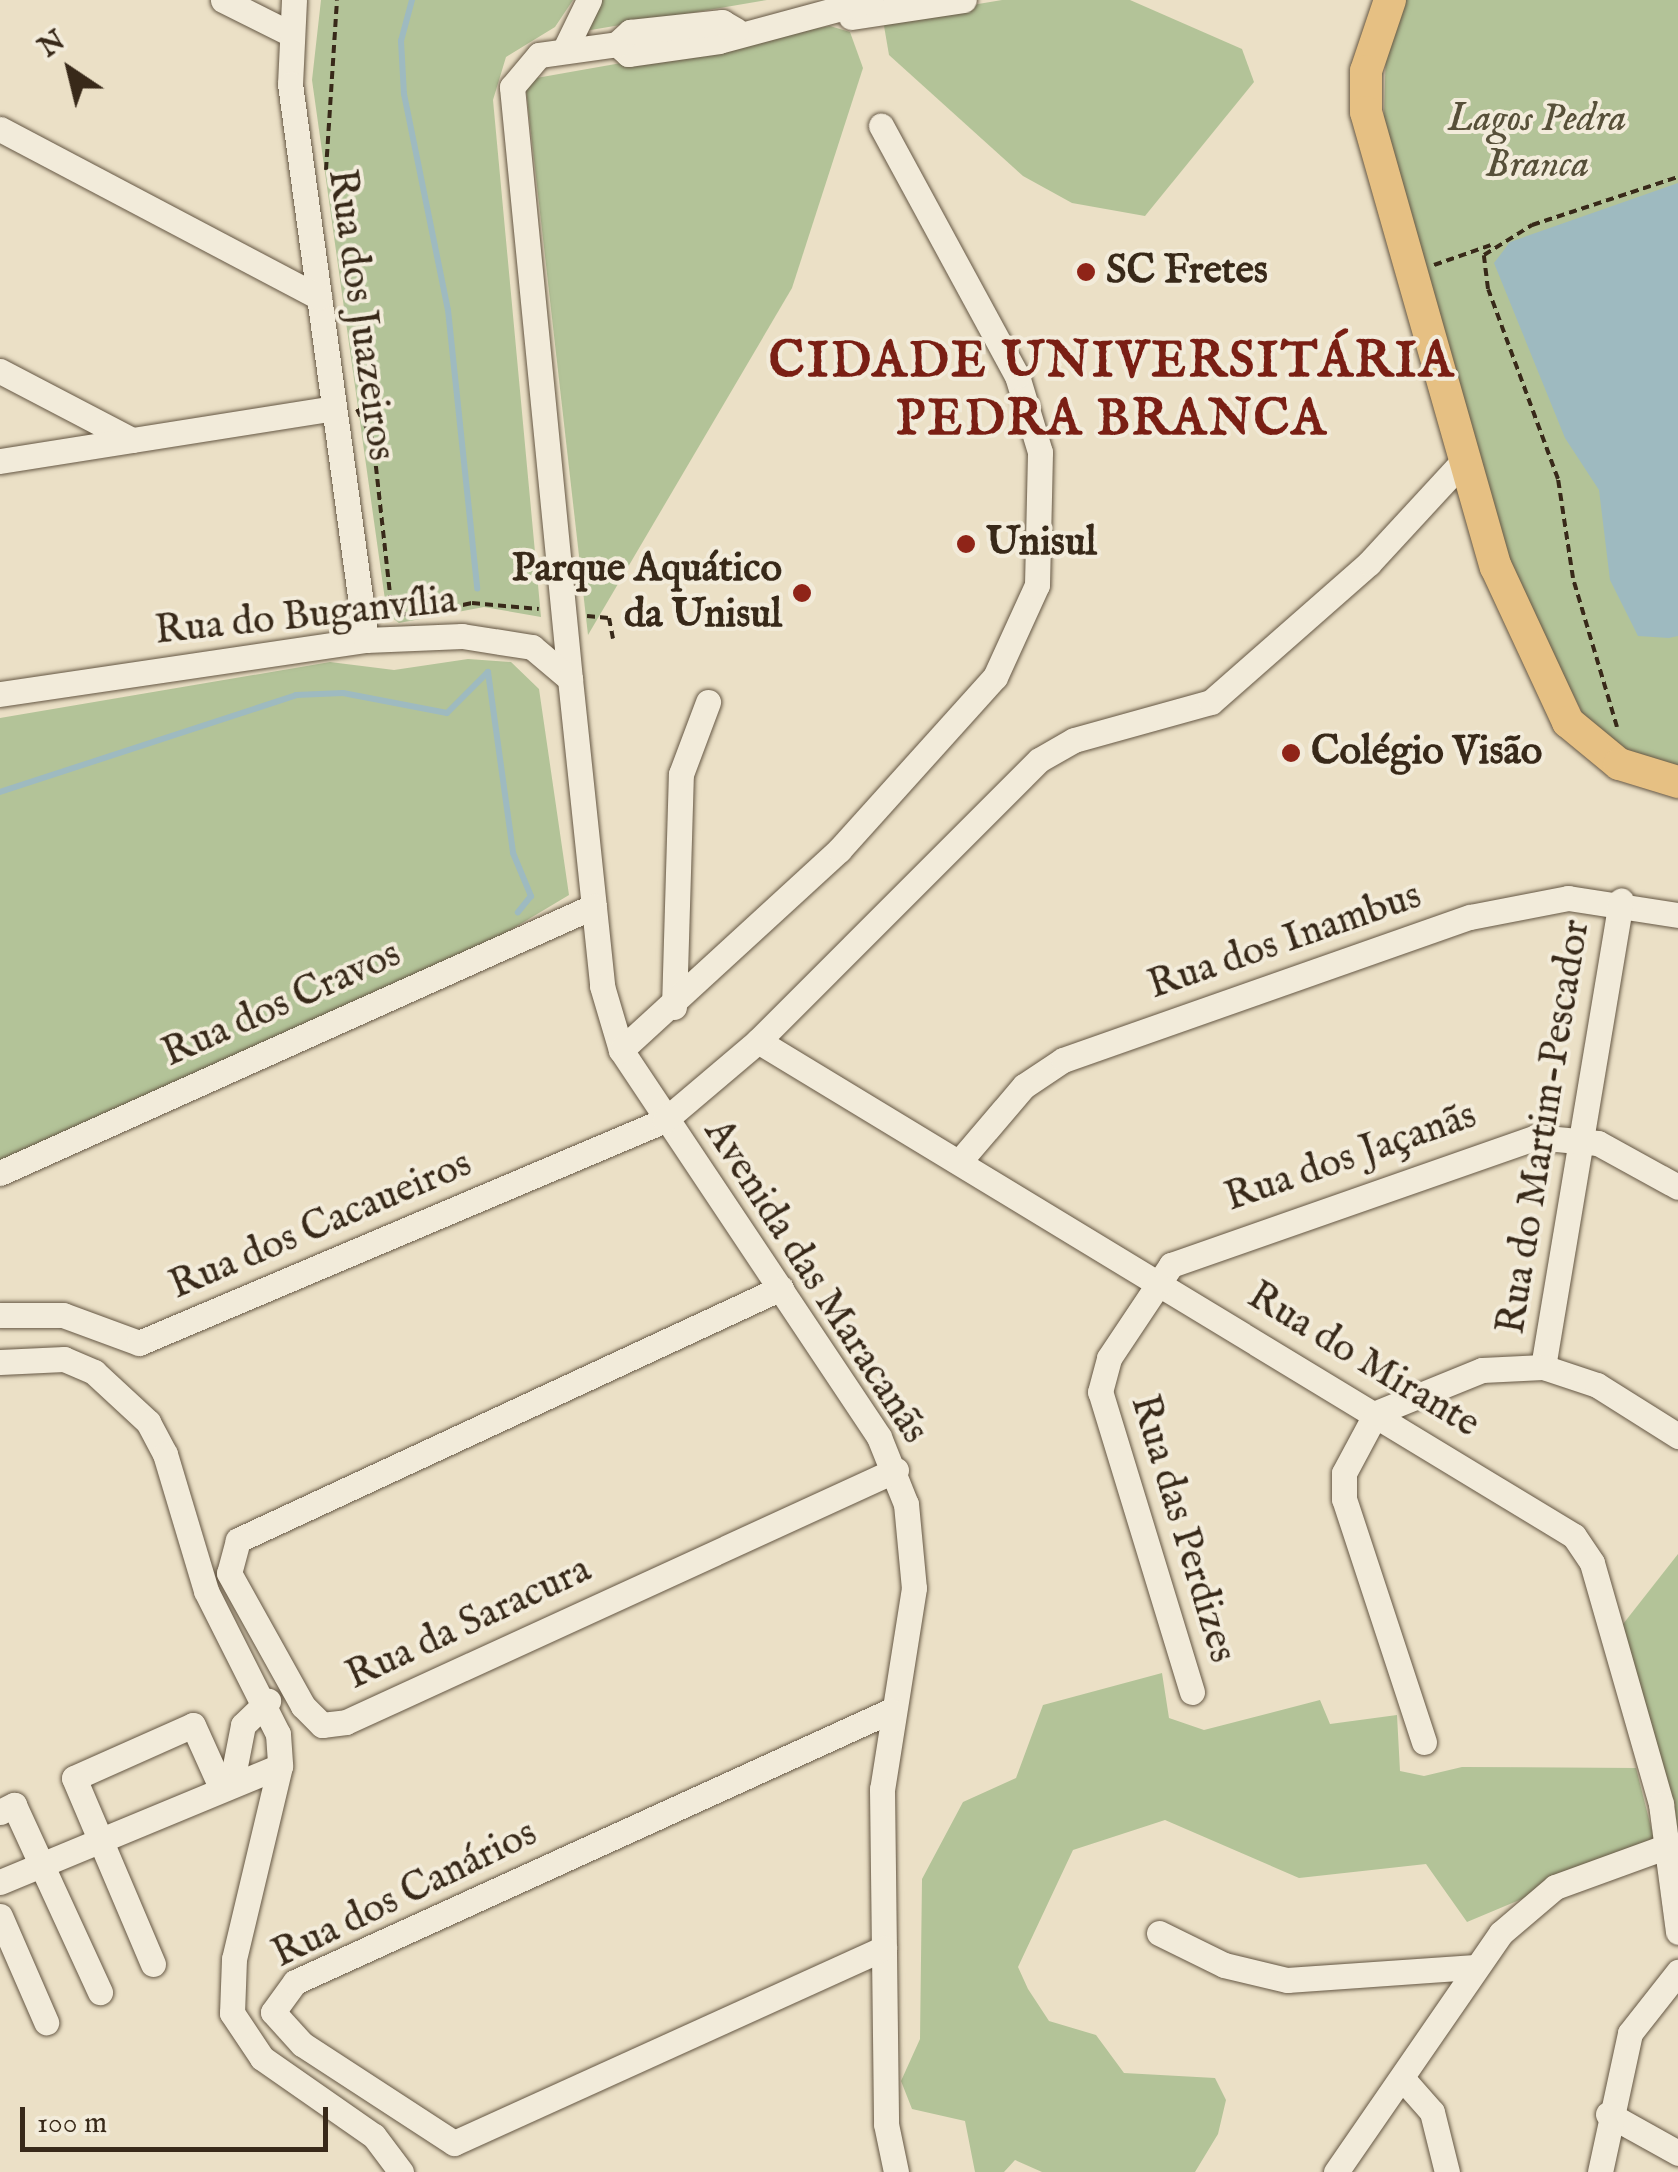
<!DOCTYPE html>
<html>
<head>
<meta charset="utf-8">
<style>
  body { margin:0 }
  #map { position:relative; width:1678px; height:2172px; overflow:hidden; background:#ebe0c6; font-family:"IM FELL English",serif }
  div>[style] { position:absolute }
  .green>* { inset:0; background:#b3c398 }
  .water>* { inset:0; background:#9ebac0 }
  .stream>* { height:6px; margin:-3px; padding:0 3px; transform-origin:3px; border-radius:3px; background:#9ebac0 }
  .path>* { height:4px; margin-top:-2px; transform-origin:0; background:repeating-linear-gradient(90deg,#382919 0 8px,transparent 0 13px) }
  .roads { filter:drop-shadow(0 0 2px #655744) drop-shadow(0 0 2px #655744) }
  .minor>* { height:25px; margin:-12.5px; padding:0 12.5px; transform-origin:12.5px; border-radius:12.5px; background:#f2ebda }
  .major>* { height:32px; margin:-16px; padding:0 16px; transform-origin:16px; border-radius:16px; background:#e6c083 }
  .dots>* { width:28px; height:28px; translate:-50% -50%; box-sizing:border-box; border:5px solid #f2ebda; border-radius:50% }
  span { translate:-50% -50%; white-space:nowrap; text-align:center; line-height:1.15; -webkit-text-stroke:8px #f2ebda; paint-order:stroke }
  .park-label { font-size:40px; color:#575039; font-style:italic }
  .poi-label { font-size:40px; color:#382919; font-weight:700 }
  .left { translate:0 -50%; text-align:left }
  .right { translate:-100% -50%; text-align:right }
  .street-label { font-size:40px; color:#382919 }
  .district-label { font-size:50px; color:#7a1f14; font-weight:700; letter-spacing:2.5px }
  .north { position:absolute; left:20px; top:20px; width:100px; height:100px; -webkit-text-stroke:8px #f2ebda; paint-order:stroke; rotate:325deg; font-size:28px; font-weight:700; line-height:40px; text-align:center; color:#382919 }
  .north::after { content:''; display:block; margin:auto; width:35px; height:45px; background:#382919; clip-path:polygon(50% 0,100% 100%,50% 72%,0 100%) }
  .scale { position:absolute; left:20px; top:2107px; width:308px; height:45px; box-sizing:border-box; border:5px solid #382919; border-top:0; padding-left:12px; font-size:30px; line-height:35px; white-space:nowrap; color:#382919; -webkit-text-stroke:8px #f2ebda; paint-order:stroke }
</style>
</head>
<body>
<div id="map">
  <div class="green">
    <div style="clip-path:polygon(321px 0,573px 0,555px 27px,506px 57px,493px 100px,541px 617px,484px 607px,399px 623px,387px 614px,312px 80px)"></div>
    <div style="clip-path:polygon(600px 0,767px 0,585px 31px)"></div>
    <div style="clip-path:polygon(1002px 0,1130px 0,1242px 49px,1254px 82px,1145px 216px,1072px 203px,1023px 176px,889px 55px,883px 20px)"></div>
    <div style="clip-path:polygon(1405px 0,1678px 0,1678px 770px,1643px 764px,1589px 726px,1515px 581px,1384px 117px,1386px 47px)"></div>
    <div style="clip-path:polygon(830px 26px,850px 32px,863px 68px,792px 288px,588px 635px,525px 80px)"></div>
    <div style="clip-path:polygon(468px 659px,511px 662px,539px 689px,569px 895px,497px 938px,0 1161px,0 718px,330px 662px,394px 670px)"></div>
    <div style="clip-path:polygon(1678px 1554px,1678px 1921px,1616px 1633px)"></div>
    <div style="clip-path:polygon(1162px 1673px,1169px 1718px,1204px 1730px,1320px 1700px,1330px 1724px,1397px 1715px,1400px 1771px,1424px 1776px,1462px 1767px,1636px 1768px,1655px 1843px,1467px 1922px,1426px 1864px,1299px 1878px,1165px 1820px,1073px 1850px,1018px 1967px,1028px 1989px,1049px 2021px,1096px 2035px,1124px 2073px,1215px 2078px,1226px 2100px,1218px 2134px,1195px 2172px,1042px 2172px,1015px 2160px,1004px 2172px,975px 2172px,965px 2121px,912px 2109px,901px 2081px,920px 2039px,922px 1879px,963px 1802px,1016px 1778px,1043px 1705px)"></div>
  </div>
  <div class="water">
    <div style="clip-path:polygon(1678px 183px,1678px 636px,1669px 638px,1638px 636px,1610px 580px,1599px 490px,1565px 438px,1494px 263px,1510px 242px)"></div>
  </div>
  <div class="stream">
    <div style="left:412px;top:0;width:42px;rotate:105deg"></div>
    <div style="left:401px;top:41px;width:53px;rotate:86.8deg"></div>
    <div style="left:404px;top:94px;width:220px;rotate:78.5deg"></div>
    <div style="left:448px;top:310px;width:280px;rotate:84deg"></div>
    <div style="left:488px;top:672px;width:183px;rotate:82.1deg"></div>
    <div style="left:513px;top:853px;width:47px;rotate:67.3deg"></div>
    <div style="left:531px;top:896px;width:21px;rotate:129deg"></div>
    <div style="left:0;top:792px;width:311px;rotate:-18.1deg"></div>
    <div style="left:296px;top:695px;width:47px;rotate:-2.4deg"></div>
    <div style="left:343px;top:693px;width:106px;rotate:10.9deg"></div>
    <div style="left:447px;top:713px;width:58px;rotate:-45deg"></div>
  </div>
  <div class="path">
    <div style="left:326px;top:170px;width:170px;rotate:-86.3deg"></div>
    <div style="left:1434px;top:265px;width:60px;rotate:-19.3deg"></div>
    <div style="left:357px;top:409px;width:35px;rotate:63deg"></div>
    <div style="left:373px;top:440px;width:165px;rotate:83.7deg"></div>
    <div style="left:391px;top:604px;width:19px;rotate:36deg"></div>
    <div style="left:425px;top:613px;width:48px;rotate:-12deg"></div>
    <div style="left:472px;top:603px;width:67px;rotate:5.1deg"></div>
    <div style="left:587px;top:616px;width:22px;rotate:5deg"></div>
    <div style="left:609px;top:618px;width:21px;rotate:79deg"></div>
    <div style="left:1617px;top:727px;width:155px;rotate:-106.5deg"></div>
    <div style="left:1573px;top:578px;width:100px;rotate:-98.6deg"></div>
    <div style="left:1558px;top:479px;width:202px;rotate:-110.2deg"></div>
    <div style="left:1488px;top:289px;width:34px;rotate:-97deg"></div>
    <div style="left:1484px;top:255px;width:57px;rotate:-32deg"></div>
    <div style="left:1532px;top:225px;width:154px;rotate:-18.2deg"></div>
  </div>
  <div class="roads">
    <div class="minor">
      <div style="left:223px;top:0;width:74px;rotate:26.6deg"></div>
      <div style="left:294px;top:0;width:84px;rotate:92.7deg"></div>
      <div style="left:290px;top:84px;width:561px;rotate:82.22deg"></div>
      <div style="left:851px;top:17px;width:114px;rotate:-8.6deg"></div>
      <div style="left:617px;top:44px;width:15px;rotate:42deg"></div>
      <div style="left:628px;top:54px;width:92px;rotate:-8.1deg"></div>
      <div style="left:719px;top:41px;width:157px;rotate:-15.1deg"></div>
      <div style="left:564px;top:51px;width:57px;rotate:-63.9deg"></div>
      <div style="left:0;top:129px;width:361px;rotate:27.8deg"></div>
      <div style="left:0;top:371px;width:149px;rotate:27.6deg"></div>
      <div style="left:0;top:461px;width:338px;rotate:-9deg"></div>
      <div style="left:570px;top:679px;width:595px;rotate:-95.6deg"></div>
      <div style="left:512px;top:87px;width:42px;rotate:-49.8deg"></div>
      <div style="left:539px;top:55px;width:79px;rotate:-8deg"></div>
      <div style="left:617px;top:44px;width:18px;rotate:-43deg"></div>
      <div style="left:630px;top:32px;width:93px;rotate:-6.2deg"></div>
      <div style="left:722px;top:22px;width:16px;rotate:30deg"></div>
      <div style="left:0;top:694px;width:370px;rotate:-8.4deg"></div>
      <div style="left:366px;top:640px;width:96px;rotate:-2.4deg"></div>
      <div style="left:462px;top:636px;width:71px;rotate:8.9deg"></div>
      <div style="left:532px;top:647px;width:50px;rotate:40.1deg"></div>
      <div style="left:570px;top:679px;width:309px;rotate:84deg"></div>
      <div style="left:602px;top:986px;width:67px;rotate:73.5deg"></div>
      <div style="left:621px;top:1050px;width:465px;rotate:56.3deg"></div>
      <div style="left:879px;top:1437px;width:72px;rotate:68.1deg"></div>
      <div style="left:906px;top:1504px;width:84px;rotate:84.6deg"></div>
      <div style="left:914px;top:1588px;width:204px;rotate:99deg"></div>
      <div style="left:882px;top:1789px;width:335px;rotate:89.3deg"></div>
      <div style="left:886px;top:2124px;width:49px;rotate:78.2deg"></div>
      <div style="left:674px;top:1007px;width:233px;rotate:-88.3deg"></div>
      <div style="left:681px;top:774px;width:77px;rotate:-69.4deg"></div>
      <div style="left:758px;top:1041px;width:954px;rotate:31.24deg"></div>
      <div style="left:1574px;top:1536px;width:32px;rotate:56deg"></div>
      <div style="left:1592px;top:1563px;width:251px;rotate:74deg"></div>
      <div style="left:1661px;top:1804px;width:129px;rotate:82.4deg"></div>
      <div style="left:621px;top:1050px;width:296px;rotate:-42.5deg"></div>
      <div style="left:839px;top:850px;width:233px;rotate:-48deg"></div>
      <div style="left:995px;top:677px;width:101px;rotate:-65.5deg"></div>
      <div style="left:1037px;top:585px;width:133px;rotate:-88.7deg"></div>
      <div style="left:1040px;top:452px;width:79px;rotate:-106.8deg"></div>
      <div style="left:1017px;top:376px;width:285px;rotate:-118.5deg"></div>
      <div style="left:959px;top:1162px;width:100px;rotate:-49.5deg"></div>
      <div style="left:1024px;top:1086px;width:47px;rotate:-33.7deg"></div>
      <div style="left:1063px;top:1060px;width:431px;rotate:-19.4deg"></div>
      <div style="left:1470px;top:917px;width:100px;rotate:-11deg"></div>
      <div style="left:1568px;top:898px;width:111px;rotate:8.8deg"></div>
      <div style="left:0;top:1173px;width:651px;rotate:-24.2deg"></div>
      <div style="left:781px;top:1288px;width:599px;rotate:155.1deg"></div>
      <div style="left:238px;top:1540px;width:34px;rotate:105deg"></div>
      <div style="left:229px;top:1573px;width:152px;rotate:60.9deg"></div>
      <div style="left:303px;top:1706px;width:27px;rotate:45deg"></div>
      <div style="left:322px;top:1725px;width:24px;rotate:-7deg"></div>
      <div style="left:346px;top:1722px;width:605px;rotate:-24.62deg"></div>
      <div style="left:0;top:1315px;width:63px"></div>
      <div style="left:63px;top:1315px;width:81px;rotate:20.2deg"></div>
      <div style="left:139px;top:1343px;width:571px;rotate:-22.97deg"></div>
      <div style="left:665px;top:1120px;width:122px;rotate:-40.3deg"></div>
      <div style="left:758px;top:1041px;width:397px;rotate:-45deg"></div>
      <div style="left:1039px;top:760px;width:40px;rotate:-29.7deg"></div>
      <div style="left:1074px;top:740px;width:142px;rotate:-15.5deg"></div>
      <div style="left:1211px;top:702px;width:210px;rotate:-41.3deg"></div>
      <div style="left:1369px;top:563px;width:139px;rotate:-47.3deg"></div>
      <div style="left:0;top:1362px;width:64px;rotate:-2.7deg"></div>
      <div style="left:64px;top:1359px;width:33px;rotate:23deg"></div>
      <div style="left:94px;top:1372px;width:74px;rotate:42.8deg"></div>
      <div style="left:148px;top:1422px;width:36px;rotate:62deg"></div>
      <div style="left:165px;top:1454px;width:143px;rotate:73.3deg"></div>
      <div style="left:206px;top:1591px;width:160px;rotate:63.3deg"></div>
      <div style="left:278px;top:1734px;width:32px;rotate:86deg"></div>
      <div style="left:280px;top:1766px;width:198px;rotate:103.4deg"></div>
      <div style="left:234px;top:1959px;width:54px;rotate:92.1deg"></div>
      <div style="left:232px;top:2013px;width:54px;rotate:56.3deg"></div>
      <div style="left:262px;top:2058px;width:136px;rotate:34.9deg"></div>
      <div style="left:374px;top:2136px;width:45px;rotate:53.1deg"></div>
      <div style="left:1543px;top:1367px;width:473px;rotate:-80.5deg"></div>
      <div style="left:1192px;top:1692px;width:314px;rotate:-107deg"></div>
      <div style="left:1100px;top:1392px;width:35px;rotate:-75deg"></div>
      <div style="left:1109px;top:1358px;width:112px;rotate:-56.3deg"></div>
      <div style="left:1171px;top:1265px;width:387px;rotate:-19.3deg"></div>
      <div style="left:1536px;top:1137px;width:62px;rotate:5.5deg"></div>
      <div style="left:1598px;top:1143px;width:91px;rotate:28.8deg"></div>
      <div style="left:1424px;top:1742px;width:256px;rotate:-108.2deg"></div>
      <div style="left:1344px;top:1499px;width:26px;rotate:-90deg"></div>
      <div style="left:1344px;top:1473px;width:68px;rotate:-61.9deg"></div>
      <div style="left:1376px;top:1413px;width:114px;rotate:-22.1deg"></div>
      <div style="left:1482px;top:1370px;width:61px;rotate:-2.8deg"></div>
      <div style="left:1543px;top:1367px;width:57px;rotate:18.4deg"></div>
      <div style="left:1597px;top:1385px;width:96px;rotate:32.2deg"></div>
      <div style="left:232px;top:1781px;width:57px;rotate:-78.9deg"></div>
      <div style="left:243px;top:1725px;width:35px;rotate:-44deg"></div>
      <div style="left:0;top:1812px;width:16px;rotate:-27deg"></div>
      <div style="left:14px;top:1805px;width:206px;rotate:65.3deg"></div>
      <div style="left:0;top:1882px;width:303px;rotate:-22.5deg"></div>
      <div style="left:0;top:1916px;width:116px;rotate:66.5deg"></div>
      <div style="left:1159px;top:1933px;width:72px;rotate:26.2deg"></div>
      <div style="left:1224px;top:1965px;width:65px;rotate:13.4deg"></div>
      <div style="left:1287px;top:1980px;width:185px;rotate:-4deg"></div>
      <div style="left:884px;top:1948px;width:472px;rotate:155.6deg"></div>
      <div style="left:454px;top:2143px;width:181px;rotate:-146.9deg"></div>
      <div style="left:302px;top:2044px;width:43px;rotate:-132.2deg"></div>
      <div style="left:273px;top:2012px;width:37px;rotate:-54deg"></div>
      <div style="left:295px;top:1982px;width:654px;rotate:-24.49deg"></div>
      <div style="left:153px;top:1964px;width:202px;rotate:-113deg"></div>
      <div style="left:74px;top:1778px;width:130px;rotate:-24deg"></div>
      <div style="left:193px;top:1725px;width:66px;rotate:65.8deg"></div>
      <div style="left:1402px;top:2078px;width:45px;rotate:48.6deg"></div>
      <div style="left:1432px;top:2112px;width:62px;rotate:76deg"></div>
      <div style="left:1608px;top:2114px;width:80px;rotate:29.1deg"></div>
      <div style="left:1336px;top:2172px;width:290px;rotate:-55.4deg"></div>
      <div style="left:1501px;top:1933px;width:71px;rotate:-40.4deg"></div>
      <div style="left:1555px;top:1887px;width:117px;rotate:-20deg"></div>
      <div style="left:1600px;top:2172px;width:142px;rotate:-77.8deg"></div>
      <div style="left:1630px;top:2033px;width:78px;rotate:-51.8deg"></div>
    </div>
    <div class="major">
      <div style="left:1390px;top:0;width:75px;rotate:108.7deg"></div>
      <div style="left:1366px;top:71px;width:41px;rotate:90deg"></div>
      <div style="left:1366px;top:112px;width:473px;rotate:74.1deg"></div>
      <div style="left:1496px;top:567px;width:171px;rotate:65.1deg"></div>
      <div style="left:1568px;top:722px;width:66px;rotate:39.5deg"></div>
      <div style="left:1619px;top:764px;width:62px;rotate:17deg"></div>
    </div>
  </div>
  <div class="dots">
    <div style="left:1086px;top:272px;background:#8f2418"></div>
    <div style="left:966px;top:544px;background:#8f2418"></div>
    <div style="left:802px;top:593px;background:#8f2418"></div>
    <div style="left:1291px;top:753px;background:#8f2418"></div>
  </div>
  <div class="park-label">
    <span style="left:1537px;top:143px">Lagos Pedra<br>Branca</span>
  </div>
  <div class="poi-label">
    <span class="left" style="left:1106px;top:272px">SC Fretes</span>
    <span class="left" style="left:986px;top:544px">Unisul</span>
    <span class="right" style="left:782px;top:593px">Parque Aquático<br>da Unisul</span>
    <span class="left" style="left:1311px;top:753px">Colégio Visão</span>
  </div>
  <div class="street-label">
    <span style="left:360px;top:315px;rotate:82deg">Rua dos Juazeiros</span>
    <span style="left:306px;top:617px;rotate:-6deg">Rua do Buganvília</span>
    <span style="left:1285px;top:942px;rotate:-19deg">Rua dos Inambus</span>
    <span style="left:282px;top:1005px;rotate:-24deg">Rua dos Cravos</span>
    <span style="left:1545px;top:1127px;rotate:-81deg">Rua do Martim-Pescador</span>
    <span style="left:1351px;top:1158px;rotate:-19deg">Rua dos Jaçanãs</span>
    <span style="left:321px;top:1226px;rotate:-23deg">Rua dos Cacaueiros</span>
    <span style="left:815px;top:1282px;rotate:57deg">Avenida das Maracanãs</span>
    <span style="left:1363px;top:1361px;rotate:31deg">Rua do Mirante</span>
    <span style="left:1182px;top:1529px;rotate:73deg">Rua das Perdizes</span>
    <span style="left:469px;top:1624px;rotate:-25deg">Rua da Saracura</span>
    <span style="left:405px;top:1895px;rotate:-26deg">Rua dos Canários</span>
  </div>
  <div class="district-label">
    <span style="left:1112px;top:391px">CIDADE UNIVERSITÁRIA<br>PEDRA BRANCA</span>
  </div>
  <div class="north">N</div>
  <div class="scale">100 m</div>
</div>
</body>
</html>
